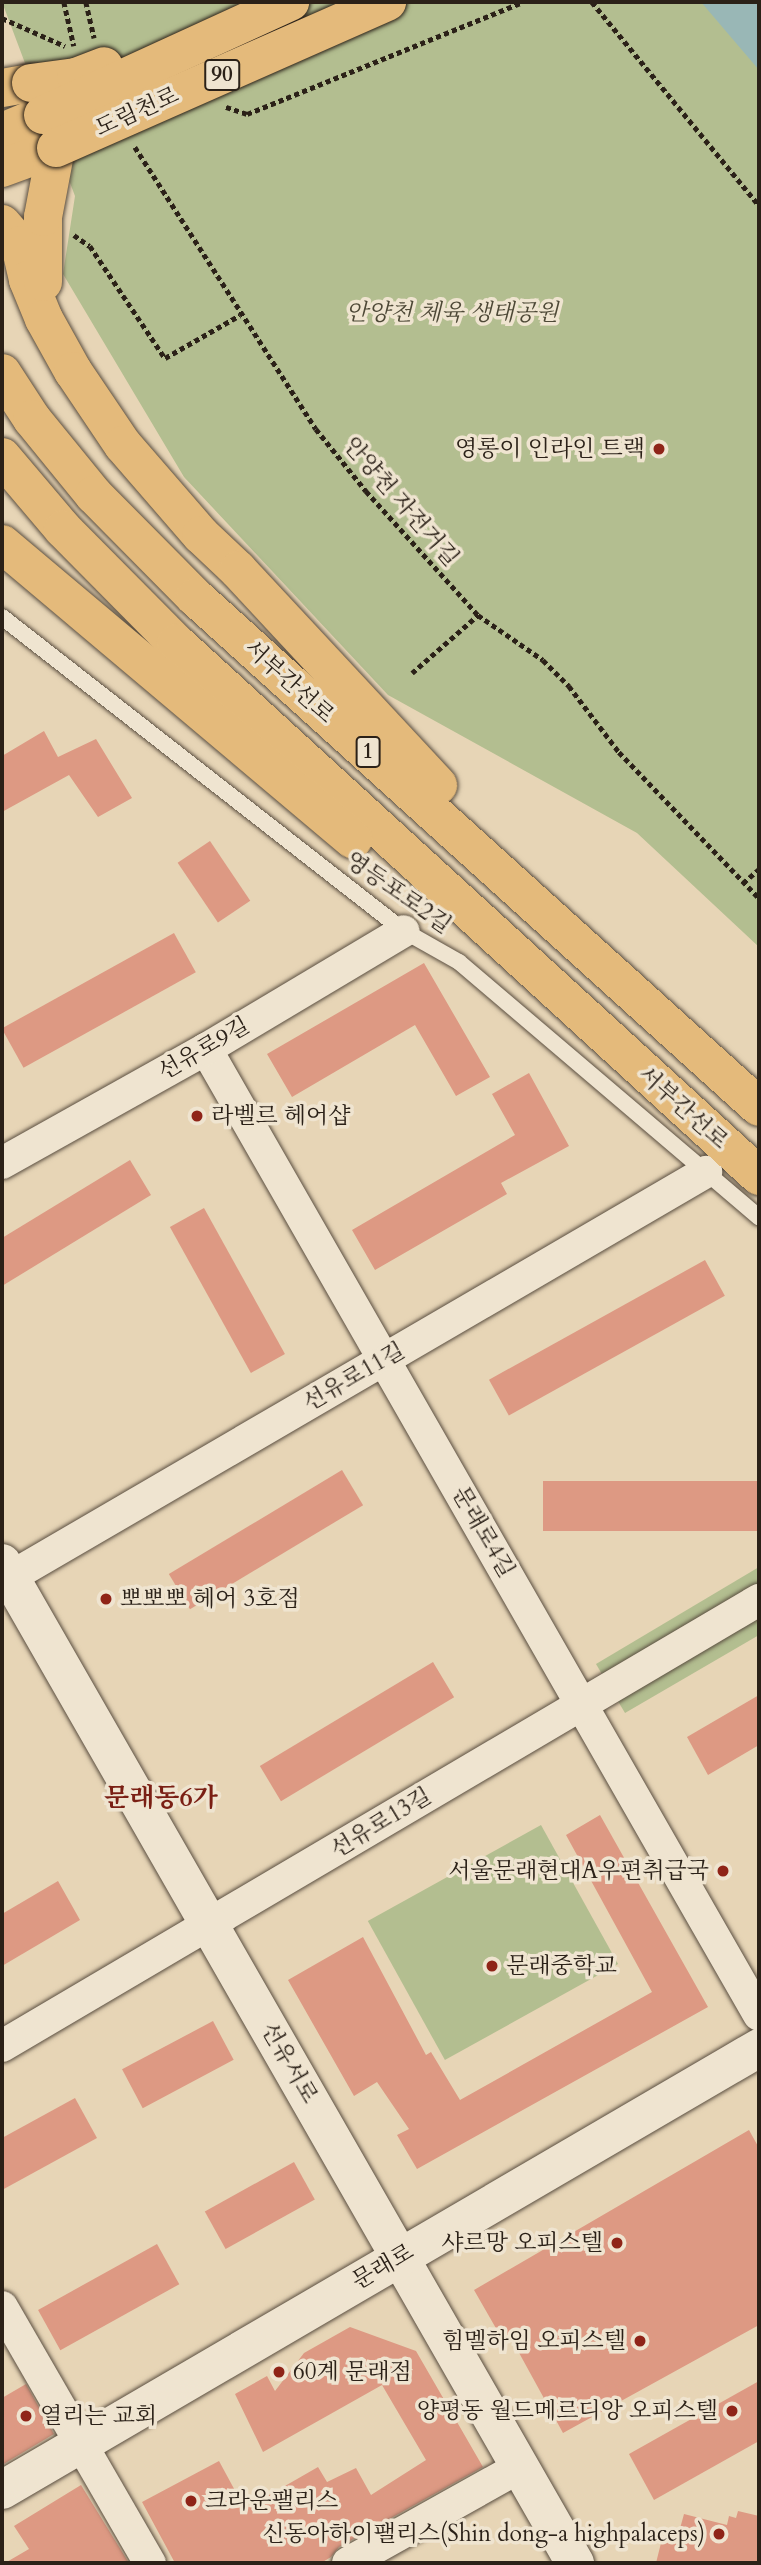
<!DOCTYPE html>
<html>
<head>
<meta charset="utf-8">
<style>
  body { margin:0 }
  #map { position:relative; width:761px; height:2565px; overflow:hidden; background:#e7d5b6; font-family:Cardo,"Noto Serif KR",serif }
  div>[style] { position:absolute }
  .green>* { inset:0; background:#b3be90; transform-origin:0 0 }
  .water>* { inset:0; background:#99b7b6 }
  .building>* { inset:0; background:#dd9983; transform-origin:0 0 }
  .path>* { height:4.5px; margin-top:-2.25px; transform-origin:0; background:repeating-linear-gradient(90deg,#2b2118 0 5px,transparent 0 8.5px) }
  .roads { filter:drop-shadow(0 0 2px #5a4e40) drop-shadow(0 0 2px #5a4e40) }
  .lane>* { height:16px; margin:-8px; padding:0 8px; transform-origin:8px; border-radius:8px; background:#efe4d0 }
  .street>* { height:32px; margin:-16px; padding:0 16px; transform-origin:16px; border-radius:16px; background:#efe4d0 }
  .secondary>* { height:38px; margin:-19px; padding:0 19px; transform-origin:19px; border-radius:19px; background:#efe4d0 }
  .primary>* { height:38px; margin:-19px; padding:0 19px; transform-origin:19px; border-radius:19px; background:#e4ba7b }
  .bridges { filter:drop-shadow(0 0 2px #2b2118) drop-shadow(0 0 2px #2b2118) }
  .primary-bridge>* { height:38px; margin:-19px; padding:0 19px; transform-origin:19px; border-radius:19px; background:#e4ba7b }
  .dots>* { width:19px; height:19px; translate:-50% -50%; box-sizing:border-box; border:4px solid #efe4d0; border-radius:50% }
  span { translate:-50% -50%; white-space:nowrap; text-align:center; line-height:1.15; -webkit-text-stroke:7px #efe4d0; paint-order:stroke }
  .shield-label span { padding:2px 5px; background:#efe4d0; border:2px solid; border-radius:5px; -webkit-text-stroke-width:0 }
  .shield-label { font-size:21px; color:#2b2118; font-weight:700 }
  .street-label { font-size:23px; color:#2b2118 }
  .park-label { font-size:23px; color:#4d4836; font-style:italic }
  .poi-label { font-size:23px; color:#2b2118 }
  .right { translate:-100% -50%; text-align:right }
  .left { translate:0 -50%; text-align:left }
  .quarter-label { font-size:26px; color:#7a1f14; font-weight:700 }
  .frame { position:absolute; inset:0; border:4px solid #2b2118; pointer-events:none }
</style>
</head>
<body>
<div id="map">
  <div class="green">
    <div style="clip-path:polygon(2px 2px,759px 2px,759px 947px,637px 833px,388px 695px,184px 477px,63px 274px,75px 196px)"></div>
    <div style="clip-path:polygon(759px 1567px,759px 1635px,625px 1713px,596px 1664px)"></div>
    <div style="left:541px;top:1825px;width:159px;height:198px;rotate:61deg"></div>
  </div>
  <div class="water">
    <div style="clip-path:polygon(701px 2px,759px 2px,759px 70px)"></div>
  </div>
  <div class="building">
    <div style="clip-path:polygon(44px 731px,58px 757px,96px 739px,132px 798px,98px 817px,69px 775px,2px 812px,2px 756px)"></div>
    <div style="left:210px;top:841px;width:72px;height:39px;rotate:56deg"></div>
    <div style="left:174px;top:933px;width:45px;height:197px;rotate:61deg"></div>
    <div style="clip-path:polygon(424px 963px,490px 1077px,456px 1096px,415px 1025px,292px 1097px,267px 1054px)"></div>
    <div style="clip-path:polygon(529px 1073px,569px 1146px,501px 1183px,507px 1194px,375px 1270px,352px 1230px,515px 1135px,492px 1094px)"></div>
    <div style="clip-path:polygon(130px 1160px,151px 1195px,2px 1286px,2px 1238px)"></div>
    <div style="left:204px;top:1208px;width:167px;height:39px;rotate:61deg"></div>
    <div style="left:705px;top:1260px;width:41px;height:247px;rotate:61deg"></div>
    <div style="left:342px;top:1470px;width:41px;height:202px;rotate:59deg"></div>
    <div style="left:759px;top:1481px;width:50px;height:216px;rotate:90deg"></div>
    <div style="left:433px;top:1662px;width:41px;height:202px;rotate:59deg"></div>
    <div style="clip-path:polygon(759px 1695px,759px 1745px,708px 1775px,687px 1737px)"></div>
    <div style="clip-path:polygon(600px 1815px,708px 2007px,417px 2169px,397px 2135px,409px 2129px,377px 2082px,354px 2096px,288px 1980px,363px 1937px,426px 2055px,431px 2052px,460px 2100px,652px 1992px,566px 1835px)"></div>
    <div style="clip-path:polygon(58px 1881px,80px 1920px,2px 1966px,2px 1914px)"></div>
    <div style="left:213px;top:2021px;width:44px;height:103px;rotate:62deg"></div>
    <div style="clip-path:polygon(75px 2098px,97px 2138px,2px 2190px,2px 2138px)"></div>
    <div style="clip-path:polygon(749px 2130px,759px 2148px,759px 2325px,563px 2433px,512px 2340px,505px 2344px,474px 2290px)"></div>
    <div style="left:294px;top:2162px;width:43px;height:102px;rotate:61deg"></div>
    <div style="left:157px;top:2244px;width:46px;height:136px;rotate:61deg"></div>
    <div style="clip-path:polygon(350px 2327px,416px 2351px,483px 2467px,339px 2547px,331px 2557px,321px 2563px,175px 2563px,142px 2502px,219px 2461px,245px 2509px,318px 2467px,327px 2482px,356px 2468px,371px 2495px,426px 2460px,382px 2385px,263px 2452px,235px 2394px,267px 2376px,275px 2391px,304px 2353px)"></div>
    <div style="clip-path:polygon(759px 2381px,759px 2441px,654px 2500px,629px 2454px)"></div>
    <div style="clip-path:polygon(26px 2384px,54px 2434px,2px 2465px,2px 2398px)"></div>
    <div style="clip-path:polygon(81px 2485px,129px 2563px,5px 2563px,29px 2549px,14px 2526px)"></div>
    <div style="clip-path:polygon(738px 2511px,759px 2516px,759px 2563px,656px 2563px,662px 2539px,676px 2543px,684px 2514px,727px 2525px,729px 2516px,736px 2518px)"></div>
  </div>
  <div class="path">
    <div style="left:64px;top:2px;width:45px;rotate:77.2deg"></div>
    <div style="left:86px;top:2px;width:37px;rotate:77deg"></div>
    <div style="left:592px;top:2px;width:263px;rotate:50.6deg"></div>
    <div style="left:2px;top:18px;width:69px;rotate:24deg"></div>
    <div style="left:226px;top:107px;width:22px;rotate:18deg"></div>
    <div style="left:247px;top:114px;width:298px;rotate:-22.1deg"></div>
    <div style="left:135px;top:147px;width:335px;rotate:57.3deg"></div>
    <div style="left:316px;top:429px;width:80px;rotate:51.1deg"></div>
    <div style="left:366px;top:491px;width:167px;rotate:47.9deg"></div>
    <div style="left:478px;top:615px;width:79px;rotate:34.7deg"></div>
    <div style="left:543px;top:660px;width:37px;rotate:45deg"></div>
    <div style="left:569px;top:686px;width:83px;rotate:52.9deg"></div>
    <div style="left:619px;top:752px;width:202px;rotate:46.2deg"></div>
    <div style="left:74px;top:235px;width:19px;rotate:35deg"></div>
    <div style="left:90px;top:246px;width:135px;rotate:56.2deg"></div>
    <div style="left:165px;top:358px;width:86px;rotate:-29.8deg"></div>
    <div style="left:412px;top:673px;width:88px;rotate:-41.3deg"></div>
    <div style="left:743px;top:883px;width:21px;rotate:-41deg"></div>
  </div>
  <div class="roads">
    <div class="lane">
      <div style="left:2px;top:617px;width:510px;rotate:37.99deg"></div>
      <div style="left:404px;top:931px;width:63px;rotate:29.4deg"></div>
      <div style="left:459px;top:962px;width:394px;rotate:40.4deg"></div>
    </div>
    <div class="street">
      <div style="left:206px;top:1049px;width:1113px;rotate:60.21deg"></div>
      <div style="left:2px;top:1163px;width:234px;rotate:-29.2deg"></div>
      <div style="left:206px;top:1049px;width:230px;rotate:-30.8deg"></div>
      <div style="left:2px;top:1582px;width:815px;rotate:-30.22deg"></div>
      <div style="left:2px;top:2046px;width:879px;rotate:-30.51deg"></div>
      <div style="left:2px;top:2307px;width:296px;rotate:60deg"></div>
      <div style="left:348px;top:2563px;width:197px;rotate:-29.2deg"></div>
    </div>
    <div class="secondary">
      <div style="left:2px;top:1563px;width:1153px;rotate:60.19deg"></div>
      <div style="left:2px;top:2490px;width:877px;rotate:-30.28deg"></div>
    </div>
    <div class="primary">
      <div style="left:2px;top:88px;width:29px;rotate:-10deg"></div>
      <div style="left:2px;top:132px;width:44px;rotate:-22.5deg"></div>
      <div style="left:2px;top:168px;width:58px;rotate:-20.3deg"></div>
      <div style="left:2px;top:224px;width:28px;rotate:49deg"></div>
      <div style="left:20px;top:245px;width:36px;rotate:77deg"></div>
      <div style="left:28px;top:280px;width:42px;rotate:67.7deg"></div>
      <div style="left:44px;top:319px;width:60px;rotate:60.9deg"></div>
      <div style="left:73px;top:371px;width:89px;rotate:56deg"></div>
      <div style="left:123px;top:445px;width:119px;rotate:49.1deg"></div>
      <div style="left:201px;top:535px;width:51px;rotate:43.4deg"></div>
      <div style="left:238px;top:570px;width:294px;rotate:47.1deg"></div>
      <div style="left:43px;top:282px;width:65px;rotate:-90deg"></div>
      <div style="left:43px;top:217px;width:70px;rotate:-79.3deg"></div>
      <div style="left:2px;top:373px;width:55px;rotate:56.9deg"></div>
      <div style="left:32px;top:419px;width:98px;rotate:50.8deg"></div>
      <div style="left:94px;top:495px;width:144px;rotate:45.3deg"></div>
      <div style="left:195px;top:597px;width:760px;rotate:42.12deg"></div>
      <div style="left:2px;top:457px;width:94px;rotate:49.7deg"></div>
      <div style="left:63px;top:529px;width:161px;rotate:45.3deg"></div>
      <div style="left:176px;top:643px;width:790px;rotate:42.43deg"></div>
      <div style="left:2px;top:544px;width:459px;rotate:40.1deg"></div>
    </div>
  </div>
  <div class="bridges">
    <div class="primary-bridge">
      <div style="left:31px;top:83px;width:45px;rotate:-7.6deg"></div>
      <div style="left:76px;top:77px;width:30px;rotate:-21deg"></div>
      <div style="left:43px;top:115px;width:272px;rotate:-24.6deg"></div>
      <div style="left:56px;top:148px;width:362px;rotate:-23.8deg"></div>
    </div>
  </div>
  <div class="dots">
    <div style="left:659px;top:449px;background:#8f2418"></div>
    <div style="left:197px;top:1116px;background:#8f2418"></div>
    <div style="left:106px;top:1599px;background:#8f2418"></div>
    <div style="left:723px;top:1871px;background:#8f2418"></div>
    <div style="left:492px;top:1966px;background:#8f2418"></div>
    <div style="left:617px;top:2243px;background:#8f2418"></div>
    <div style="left:640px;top:2341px;background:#8f2418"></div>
    <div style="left:279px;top:2372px;background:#8f2418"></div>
    <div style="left:732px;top:2411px;background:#8f2418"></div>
    <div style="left:26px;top:2416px;background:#8f2418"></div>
    <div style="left:191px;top:2501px;background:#8f2418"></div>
    <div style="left:719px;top:2534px;background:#8f2418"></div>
  </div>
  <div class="shield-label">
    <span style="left:222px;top:75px">90</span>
    <span style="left:368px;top:752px">1</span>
  </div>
  <div class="street-label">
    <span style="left:137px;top:112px;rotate:-24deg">도림천로</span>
    <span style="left:401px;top:502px;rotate:49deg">안양천 자전거길</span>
    <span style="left:289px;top:682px;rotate:42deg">서부간선로</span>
    <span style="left:398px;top:893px;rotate:35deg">영등포로2길</span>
    <span style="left:204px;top:1049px;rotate:-30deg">선유로9길</span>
    <span style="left:683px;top:1108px;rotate:42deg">서부간선로</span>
    <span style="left:354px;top:1377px;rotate:-30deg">선유로11길</span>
    <span style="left:483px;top:1532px;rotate:60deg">문래로4길</span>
    <span style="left:381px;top:1823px;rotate:-31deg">선유로13길</span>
    <span style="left:289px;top:2063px;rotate:60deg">선유서로</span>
    <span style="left:383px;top:2267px;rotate:-30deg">문래로</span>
  </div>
  <div class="park-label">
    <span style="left:452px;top:313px">안양천 체육 생태공원</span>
  </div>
  <div class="poi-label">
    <span class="right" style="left:645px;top:449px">영롱이 인라인 트랙</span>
    <span class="left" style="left:211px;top:1116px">라벨르 헤어샵</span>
    <span class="left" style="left:120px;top:1599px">뽀뽀뽀 헤어 3호점</span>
    <span class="right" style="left:709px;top:1871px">서울문래현대A우편취급국</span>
    <span class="left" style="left:506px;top:1966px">문래중학교</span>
    <span class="right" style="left:603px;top:2243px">샤르망 오피스텔</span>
    <span class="right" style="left:626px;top:2341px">힘멜하임 오피스텔</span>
    <span class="left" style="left:293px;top:2372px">60계 문래점</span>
    <span class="right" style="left:718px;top:2411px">양평동 월드메르디앙 오피스텔</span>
    <span class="left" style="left:40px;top:2416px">열리는 교회</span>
    <span class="left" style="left:205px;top:2501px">크라운팰리스</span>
    <span class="right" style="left:705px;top:2534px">신동아하이팰리스(Shin dong-a highpalaceps)</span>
  </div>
  <div class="quarter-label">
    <span style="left:161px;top:1798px">문래동6가</span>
  </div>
  <div class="frame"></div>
</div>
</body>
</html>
